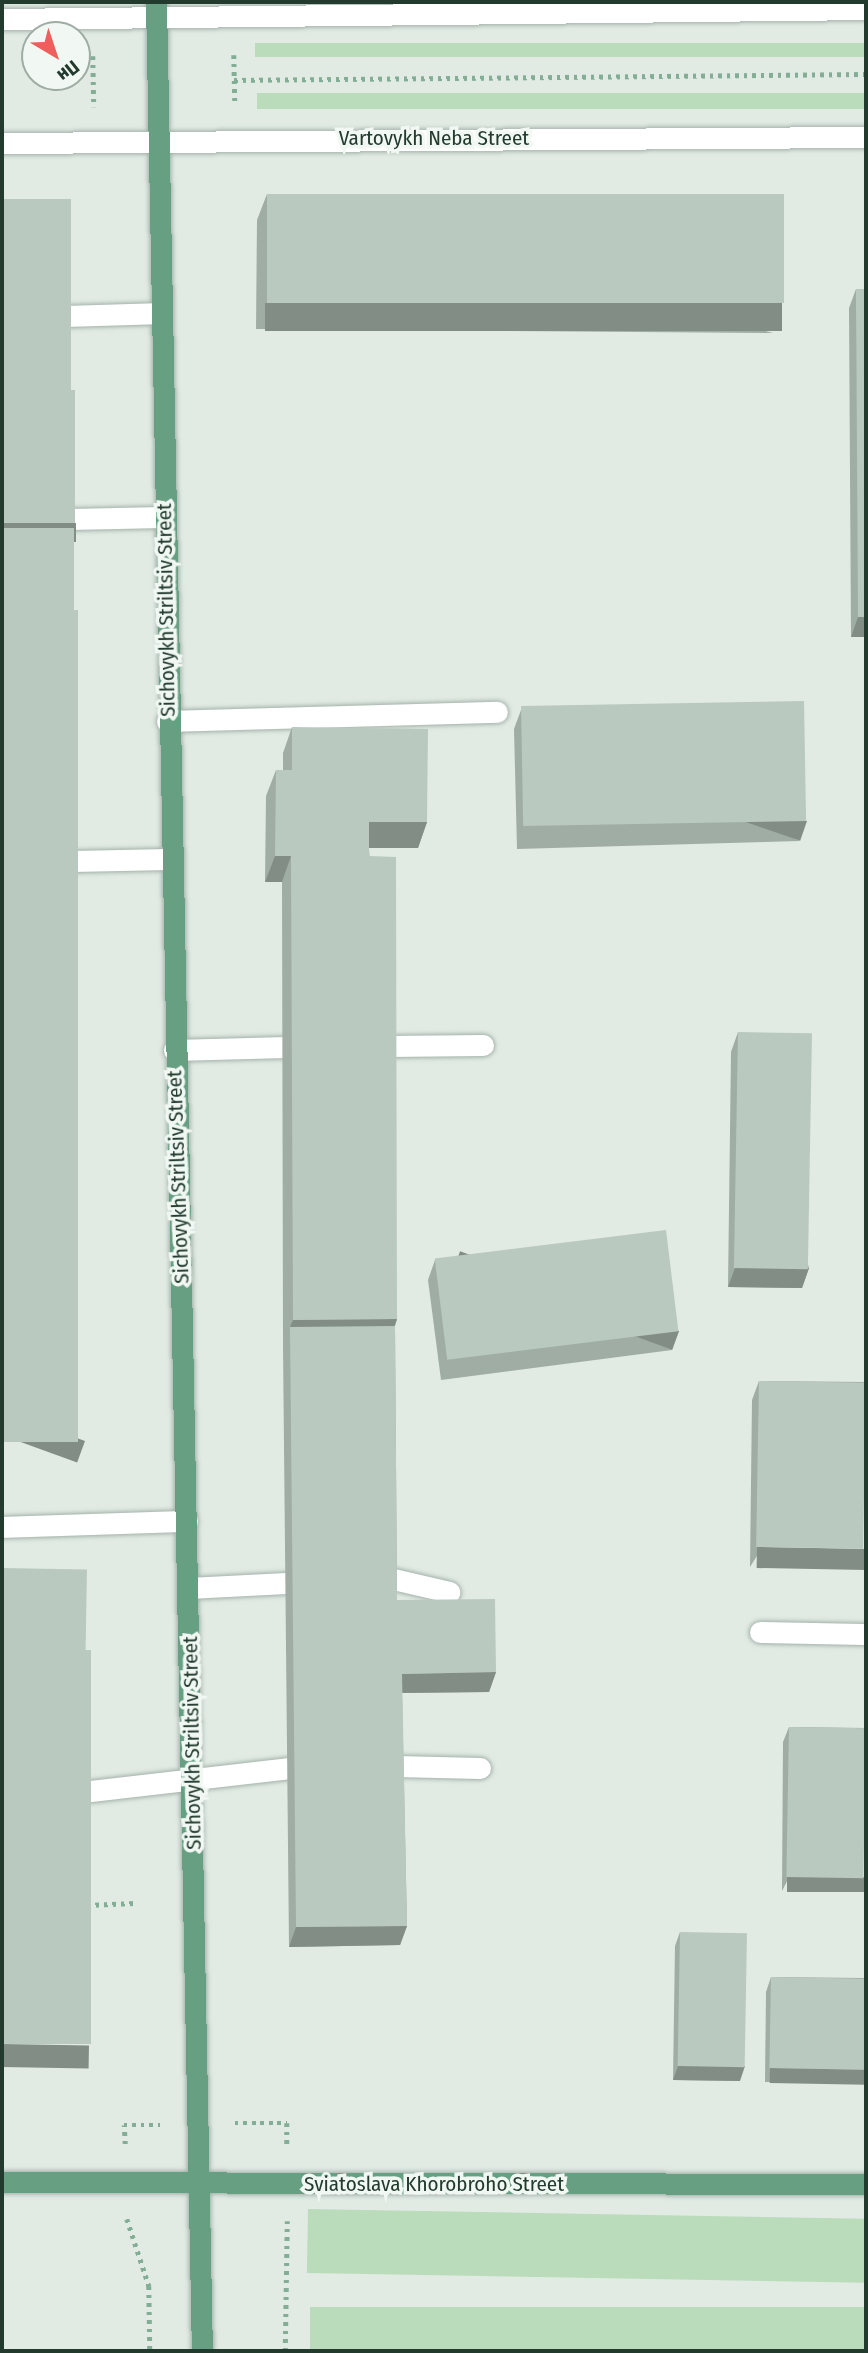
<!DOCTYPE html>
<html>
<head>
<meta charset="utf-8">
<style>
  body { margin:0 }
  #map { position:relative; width:868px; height:2353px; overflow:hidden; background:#e1ebe4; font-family:"Fira Sans Condensed",sans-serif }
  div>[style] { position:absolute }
  .green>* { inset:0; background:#badcbb; transform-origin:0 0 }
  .path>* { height:4.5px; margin-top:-2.25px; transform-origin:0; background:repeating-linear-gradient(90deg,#82ae96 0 3.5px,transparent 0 8.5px) }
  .roads { filter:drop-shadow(0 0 2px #a4b3aa) drop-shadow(0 0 2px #a4b3aa) }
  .service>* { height:21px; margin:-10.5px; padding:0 10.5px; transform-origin:10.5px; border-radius:10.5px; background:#fff }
  .minor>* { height:21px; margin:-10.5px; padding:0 10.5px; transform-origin:10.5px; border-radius:10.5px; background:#fff }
  .primary>* { height:21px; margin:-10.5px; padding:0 10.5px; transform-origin:10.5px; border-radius:10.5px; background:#679f83 }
  .wall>* { inset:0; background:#9fada4 }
  .shaded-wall>* { inset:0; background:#828d86; transform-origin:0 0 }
  .building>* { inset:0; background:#b9c9bf; transform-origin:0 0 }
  span { translate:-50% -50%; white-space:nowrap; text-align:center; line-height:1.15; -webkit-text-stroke:7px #f1f8f3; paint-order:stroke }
  .street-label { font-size:21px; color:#223b2e }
  .frame { position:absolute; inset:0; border:4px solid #223b2e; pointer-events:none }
  .north { position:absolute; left:21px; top:21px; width:70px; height:70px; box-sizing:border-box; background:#f1f8f3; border:2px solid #9eaca4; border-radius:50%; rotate:141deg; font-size:19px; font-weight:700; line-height:28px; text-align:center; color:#223b2e }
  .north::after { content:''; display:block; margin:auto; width:24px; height:32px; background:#ed5e5d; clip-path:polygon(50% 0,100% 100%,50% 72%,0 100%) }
</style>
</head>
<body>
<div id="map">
  <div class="green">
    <div style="left:866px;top:43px;width:14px;height:611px;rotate:90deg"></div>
    <div style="left:866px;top:93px;width:16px;height:609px;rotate:90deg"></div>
    <div style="left:308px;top:2209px;width:558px;height:64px;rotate:1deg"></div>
    <div style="left:310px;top:2307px;width:556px;height:44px"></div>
  </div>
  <div class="path">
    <div style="left:234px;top:55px;width:47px;rotate:88.8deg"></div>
    <div style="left:93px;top:56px;width:51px;rotate:88.9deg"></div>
    <div style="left:234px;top:80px;width:632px;rotate:-0.54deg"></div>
    <div style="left:87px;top:1905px;width:48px;rotate:-2.4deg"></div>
    <div style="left:235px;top:2123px;width:52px"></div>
    <div style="left:287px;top:2123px;width:23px;rotate:90deg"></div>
    <div style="left:125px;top:2144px;width:19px;rotate:-93deg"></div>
    <div style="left:124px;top:2125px;width:36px"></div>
    <div style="left:127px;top:2219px;width:71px;rotate:71.8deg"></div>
    <div style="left:149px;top:2286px;width:65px;rotate:89.1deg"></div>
    <div style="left:285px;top:2351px;width:130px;rotate:-89.1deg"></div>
  </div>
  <div class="roads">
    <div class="service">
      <div style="left:67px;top:316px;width:94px;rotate:-1.8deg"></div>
      <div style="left:68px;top:519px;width:96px;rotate:-1.2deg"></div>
      <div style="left:167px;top:721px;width:330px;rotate:-1.6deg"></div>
      <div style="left:71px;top:861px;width:99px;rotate:-1.2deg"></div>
      <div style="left:388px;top:1046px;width:95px;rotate:-0.6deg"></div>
      <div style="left:174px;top:1050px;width:112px;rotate:-1.5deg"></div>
      <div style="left:2px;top:1527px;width:185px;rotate:-1.9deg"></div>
      <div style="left:389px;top:1578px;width:62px;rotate:13.1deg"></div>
      <div style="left:188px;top:1588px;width:98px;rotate:-2.9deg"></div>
      <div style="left:760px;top:1632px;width:106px;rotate:1.1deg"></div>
      <div style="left:395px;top:1766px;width:85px;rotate:1.3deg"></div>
      <div style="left:82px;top:1792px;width:207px;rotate:-6.6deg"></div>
    </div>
    <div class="minor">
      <div style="left:2px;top:19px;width:864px;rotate:-0.66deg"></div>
      <div style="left:2px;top:143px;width:864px;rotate:-0.4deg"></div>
    </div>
    <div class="primary">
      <div style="left:156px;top:2px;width:2349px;rotate:88.88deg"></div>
      <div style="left:2px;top:2182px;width:864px;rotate:0.13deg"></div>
    </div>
  </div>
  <div class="wall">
    <div style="clip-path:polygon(267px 194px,773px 333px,256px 329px,257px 220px)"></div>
    <div style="clip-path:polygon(856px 289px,866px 637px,851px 637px,849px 308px)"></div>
    <div style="clip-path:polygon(521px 710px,800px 841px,517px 849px,514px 729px)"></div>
    <div style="clip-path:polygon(292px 727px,427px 822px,418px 848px,369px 848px,397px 1319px,395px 1326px,397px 1600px,496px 1672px,489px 1692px,402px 1693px,407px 1926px,400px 1945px,289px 1947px,283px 1346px,282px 882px,265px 882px,266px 796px,276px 770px,283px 770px,283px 753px)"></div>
    <div style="clip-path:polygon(738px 1032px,809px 1268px,802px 1288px,728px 1287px,731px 1052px)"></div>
    <div style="clip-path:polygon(435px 1260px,679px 1331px,672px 1350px,441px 1380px,428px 1280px)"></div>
    <div style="clip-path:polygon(759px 1381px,866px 1382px,750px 1567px,752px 1400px)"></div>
    <div style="clip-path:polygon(789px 1727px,866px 1728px,782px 1891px,783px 1742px)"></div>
    <div style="clip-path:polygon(680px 1932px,740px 2081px,673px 2080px,675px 1946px)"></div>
    <div style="clip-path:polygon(771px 1977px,866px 1978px,866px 2083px,765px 2082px,766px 1992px)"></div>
  </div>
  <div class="shaded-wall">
    <div style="left:265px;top:303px;width:517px;height:28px"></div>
    <div style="left:2px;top:523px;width:74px;height:19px"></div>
    <div style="clip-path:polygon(858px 617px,866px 617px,866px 637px,851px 637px)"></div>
    <div style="left:807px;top:821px;width:21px;height:283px;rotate:109deg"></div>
    <div style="clip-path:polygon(369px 822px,427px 822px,418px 848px,360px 848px)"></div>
    <div style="clip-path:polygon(275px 856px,291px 856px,282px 882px,265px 882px)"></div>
    <div style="clip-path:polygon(735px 1268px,809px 1268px,802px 1288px,728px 1287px)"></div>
    <div style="clip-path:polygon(397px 1319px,388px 1345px,290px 1327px,293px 1320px)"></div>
    <div style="left:679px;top:1331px;width:20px;height:233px;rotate:110deg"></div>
    <div style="left:85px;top:1441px;width:23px;height:83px;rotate:110deg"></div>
    <div style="left:757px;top:1547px;width:109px;height:21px;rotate:1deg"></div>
    <div style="clip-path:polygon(496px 1672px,489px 1692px,395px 1693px,402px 1674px)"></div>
    <div style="left:787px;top:1877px;width:79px;height:15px"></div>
    <div style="clip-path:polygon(407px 1926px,400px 1945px,289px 1947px,296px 1927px)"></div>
    <div style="left:2px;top:2044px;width:87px;height:23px;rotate:1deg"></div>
    <div style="clip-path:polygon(678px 2066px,745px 2066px,740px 2081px,673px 2080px)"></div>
    <div style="left:770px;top:2068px;width:96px;height:15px;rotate:1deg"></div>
  </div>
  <div class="building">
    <div style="left:267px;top:194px;width:517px;height:109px"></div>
    <div style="left:2px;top:199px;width:69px;height:191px"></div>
    <div style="clip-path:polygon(856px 289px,866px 289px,866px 617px,858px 617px)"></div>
    <div style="left:2px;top:390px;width:73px;height:133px"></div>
    <div style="left:2px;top:528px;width:72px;height:82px"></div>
    <div style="left:2px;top:610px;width:76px;height:832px"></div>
    <div style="left:804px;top:701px;width:120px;height:283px;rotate:89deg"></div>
    <div style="clip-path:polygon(292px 727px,428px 729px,427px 822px,369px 822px,369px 856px,396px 857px,397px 1319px,293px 1320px,291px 856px,275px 856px,276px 770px,292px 770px)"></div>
    <div style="left:738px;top:1032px;width:74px;height:236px;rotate:1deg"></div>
    <div style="left:666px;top:1230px;width:102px;height:233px;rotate:83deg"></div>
    <div style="clip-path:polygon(395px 1326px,397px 1600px,495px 1599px,496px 1672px,402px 1674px,407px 1926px,296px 1927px,290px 1327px)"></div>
    <div style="left:759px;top:1381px;width:107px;height:166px;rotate:1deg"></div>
    <div style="left:2px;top:1568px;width:85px;height:82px;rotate:1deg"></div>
    <div style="left:2px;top:1650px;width:89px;height:394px"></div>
    <div style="left:789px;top:1727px;width:77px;height:150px;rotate:1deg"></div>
    <div style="left:680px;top:1932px;width:67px;height:134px;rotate:1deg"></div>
    <div style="left:771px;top:1977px;width:95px;height:91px;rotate:1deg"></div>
  </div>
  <div class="street-label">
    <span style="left:434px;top:138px">Vartovykh Neba Street</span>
    <span style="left:166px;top:610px;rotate:-91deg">Sichovykh Striltsiv Street</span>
    <span style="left:178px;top:1177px;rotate:-92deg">Sichovykh Striltsiv Street</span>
    <span style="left:192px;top:1743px;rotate:-91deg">Sichovykh Striltsiv Street</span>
    <span style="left:434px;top:2184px">Sviatoslava Khorobroho Street</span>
  </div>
  <div class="frame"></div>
  <div class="north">Пн</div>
</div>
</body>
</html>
